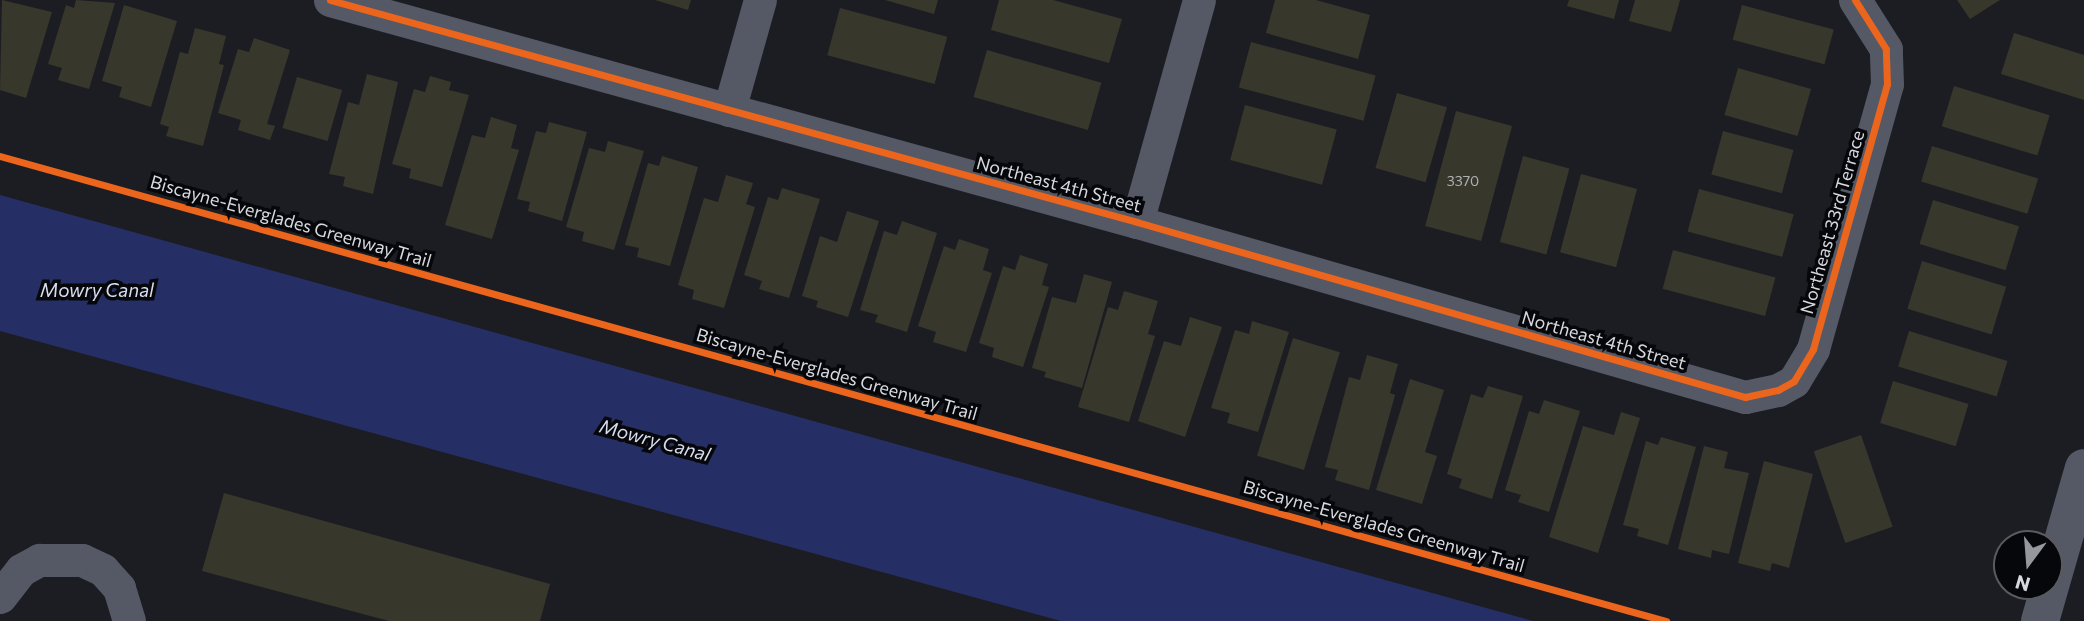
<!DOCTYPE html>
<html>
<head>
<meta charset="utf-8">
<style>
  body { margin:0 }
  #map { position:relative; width:2084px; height:621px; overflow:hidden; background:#1c1d22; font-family:Commissioner,sans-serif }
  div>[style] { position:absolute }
  .water>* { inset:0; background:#262f65 }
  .building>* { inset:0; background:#38372c; transform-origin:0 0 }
  .minor>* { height:33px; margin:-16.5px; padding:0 16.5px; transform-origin:16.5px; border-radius:16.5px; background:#555865 }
  .tertiary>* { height:38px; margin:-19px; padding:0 19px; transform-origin:19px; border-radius:19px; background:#555865 }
  .cycleway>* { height:7px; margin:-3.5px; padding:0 3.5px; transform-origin:3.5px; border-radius:3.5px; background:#eb651d }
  span { translate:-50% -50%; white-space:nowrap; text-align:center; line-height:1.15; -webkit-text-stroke:7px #06070a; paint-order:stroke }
  .number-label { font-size:14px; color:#afb0b2 }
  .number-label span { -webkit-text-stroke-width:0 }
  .street-label { font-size:18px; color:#d7d9de }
  .water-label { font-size:19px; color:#d8ddf0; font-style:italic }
  .north { position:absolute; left:1993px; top:530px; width:70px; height:70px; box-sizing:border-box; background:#06070a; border:2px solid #5a5b5f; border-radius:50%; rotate:196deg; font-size:19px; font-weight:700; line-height:28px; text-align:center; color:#d7d9de }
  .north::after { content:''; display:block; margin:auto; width:24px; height:32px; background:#96979c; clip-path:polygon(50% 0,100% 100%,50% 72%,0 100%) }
</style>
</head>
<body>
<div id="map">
  <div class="water">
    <div style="clip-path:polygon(0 195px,1533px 621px,1061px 621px,0 331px)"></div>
  </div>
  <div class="building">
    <div style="clip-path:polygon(2px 0,52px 12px,26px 98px,0 90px)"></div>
    <div style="clip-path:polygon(76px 0,115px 3px,89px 89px,58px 80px,62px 68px,48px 64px,66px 5px,74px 8px)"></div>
    <div style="clip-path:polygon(655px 0,691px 0,688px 10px)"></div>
    <div style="clip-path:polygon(885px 0,938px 0,934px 14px)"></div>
    <div style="clip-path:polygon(999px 0,1053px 0,1122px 19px,1109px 63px,991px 30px)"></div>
    <div style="clip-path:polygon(1275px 0,1316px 0,1370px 15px,1358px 59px,1266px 33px)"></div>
    <div style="clip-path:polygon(1569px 0,1619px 0,1614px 19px,1567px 6px)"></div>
    <div style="clip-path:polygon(1635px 0,1680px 0,1671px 32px,1629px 21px)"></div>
    <div style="clip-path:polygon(1957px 0,2000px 0,1970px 19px)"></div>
    <div style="clip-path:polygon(124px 5px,177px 21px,151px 107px,119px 97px,122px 87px,102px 81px)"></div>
    <div style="left:1742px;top:5px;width:95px;height:36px;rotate:15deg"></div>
    <div style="left:840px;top:8px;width:111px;height:49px;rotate:15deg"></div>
    <div style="clip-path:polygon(195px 28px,226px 36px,219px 64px,224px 65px,203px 146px,166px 136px,169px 127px,160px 124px,180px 52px,188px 54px)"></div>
    <div style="clip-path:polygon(2014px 33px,2084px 55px,2084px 100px,2001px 74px)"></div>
    <div style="clip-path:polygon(254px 38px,290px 50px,267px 124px,275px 126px,270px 140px,238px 130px,241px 120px,218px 113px,238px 49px,249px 52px)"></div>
    <div style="left:1251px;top:42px;width:129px;height:47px;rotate:15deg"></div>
    <div style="left:987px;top:50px;width:119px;height:49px;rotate:16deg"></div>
    <div style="left:1738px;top:68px;width:76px;height:49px;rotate:16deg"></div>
    <div style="clip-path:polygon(367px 74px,398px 82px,373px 194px,343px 186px,345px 177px,329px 174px,348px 102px,359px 105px)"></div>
    <div style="clip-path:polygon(430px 76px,451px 82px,449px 90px,469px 95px,442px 187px,409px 178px,411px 169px,392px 164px,414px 89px,425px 92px)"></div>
    <div style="left:297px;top:77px;width:47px;height:53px;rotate:16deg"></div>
    <div style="left:1954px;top:86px;width:100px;height:42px;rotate:17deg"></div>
    <div style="left:1397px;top:93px;width:52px;height:78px;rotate:16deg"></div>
    <div style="left:1245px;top:105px;width:95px;height:57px;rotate:15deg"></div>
    <div style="left:1456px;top:111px;width:58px;height:119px;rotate:15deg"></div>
    <div style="clip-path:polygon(491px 117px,517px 125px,511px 148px,519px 150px,492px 239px,445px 225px,472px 135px,485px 138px)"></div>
    <div style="clip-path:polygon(549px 122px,587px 132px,562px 221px,528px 211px,530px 202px,517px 199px,536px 131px,546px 133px)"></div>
    <div style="left:1723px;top:131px;width:73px;height:45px;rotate:15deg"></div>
    <div style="clip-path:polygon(608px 141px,644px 151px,614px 250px,582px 241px,584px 232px,566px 227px,589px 148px,605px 152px)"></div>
    <div style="left:1932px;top:146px;width:111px;height:37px;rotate:17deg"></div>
    <div style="clip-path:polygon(662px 156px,698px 167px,670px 266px,637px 257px,639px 248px,625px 245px,648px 163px,659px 166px)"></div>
    <div style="left:1523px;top:156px;width:48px;height:89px;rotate:15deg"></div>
    <div style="left:1581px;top:174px;width:58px;height:81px;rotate:15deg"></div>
    <div style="clip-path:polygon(726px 175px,753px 183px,746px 204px,755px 207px,724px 308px,692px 299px,694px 290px,678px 285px,704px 198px,718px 202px)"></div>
    <div style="clip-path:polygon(782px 188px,820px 199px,789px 298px,759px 289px,762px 281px,744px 275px,768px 197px,778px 200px)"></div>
    <div style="left:1699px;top:189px;width:98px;height:44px;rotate:15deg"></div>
    <div style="left:1933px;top:200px;width:90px;height:46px;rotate:17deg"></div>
    <div style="clip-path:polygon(847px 211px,879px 221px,848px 317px,816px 307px,818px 301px,802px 296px,820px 236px,837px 242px)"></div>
    <div style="clip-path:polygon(902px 221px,937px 233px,907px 332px,875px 322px,878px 315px,860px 310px,884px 231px,897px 235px)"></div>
    <div style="clip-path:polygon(959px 239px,989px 249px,983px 270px,992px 273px,966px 352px,933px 342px,936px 332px,918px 326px,944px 246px,955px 250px)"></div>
    <div style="left:1673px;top:250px;width:106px;height:40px;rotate:15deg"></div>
    <div style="clip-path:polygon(1020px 255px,1048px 264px,1042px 285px,1049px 287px,1023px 367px,992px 357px,994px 348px,979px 343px,1003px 266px,1015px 270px)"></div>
    <div style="left:1922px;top:261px;width:88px;height:50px;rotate:17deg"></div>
    <div style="clip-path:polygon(1084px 274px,1112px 282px,1082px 388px,1044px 377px,1046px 372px,1032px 368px,1052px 297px,1076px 303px)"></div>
    <div style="clip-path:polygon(1124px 291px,1158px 301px,1148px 334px,1155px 336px,1129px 422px,1078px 407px,1108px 307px,1118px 310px)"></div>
    <div style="clip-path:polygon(1190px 317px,1222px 327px,1185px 437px,1138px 421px,1164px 341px,1181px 346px)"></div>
    <div style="clip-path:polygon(1252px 321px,1289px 332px,1258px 432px,1227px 423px,1230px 413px,1211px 408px,1235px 330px,1249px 334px)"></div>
    <div style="left:1909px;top:331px;width:103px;height:37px;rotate:17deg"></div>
    <div style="left:1293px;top:338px;width:49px;height:123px;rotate:17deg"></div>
    <div style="clip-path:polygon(1367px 355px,1398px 364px,1390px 393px,1395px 395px,1369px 490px,1335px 480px,1338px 470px,1325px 467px,1349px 377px,1360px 380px)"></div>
    <div style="clip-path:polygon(1410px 379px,1444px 390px,1425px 452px,1437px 456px,1422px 504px,1376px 490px)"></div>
    <div style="left:1893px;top:381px;width:79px;height:44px;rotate:17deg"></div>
    <div style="clip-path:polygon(1488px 386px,1523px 396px,1492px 499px,1459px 488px,1462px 479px,1447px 474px,1471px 394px,1483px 398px)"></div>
    <div style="clip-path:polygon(1544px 400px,1580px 411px,1549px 512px,1518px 502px,1521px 495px,1505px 490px,1529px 411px,1539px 414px)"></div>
    <div style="clip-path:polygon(1621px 412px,1640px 418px,1598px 553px,1549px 537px,1583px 426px,1614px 435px)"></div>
    <div style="left:1861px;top:435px;width:97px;height:50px;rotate:71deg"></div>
    <div style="clip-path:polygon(1661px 437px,1696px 447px,1668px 545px,1637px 536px,1639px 529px,1623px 525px,1646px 441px,1658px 445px)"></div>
    <div style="clip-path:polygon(1704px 446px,1728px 452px,1724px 468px,1749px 473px,1729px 554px,1712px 550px,1711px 558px,1678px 549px)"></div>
    <div style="clip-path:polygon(1764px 461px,1813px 474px,1789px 568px,1772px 563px,1770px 571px,1738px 563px)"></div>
    <div style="clip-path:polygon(224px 493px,550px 584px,540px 621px,389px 621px,202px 571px)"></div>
  </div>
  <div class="minor">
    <div style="left:330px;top:0;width:837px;rotate:15.38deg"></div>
    <div style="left:1137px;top:222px;width:633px;rotate:16.06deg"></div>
    <div style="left:1745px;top:397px;width:34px;rotate:-12deg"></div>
    <div style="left:1778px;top:390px;width:18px;rotate:-29deg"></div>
    <div style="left:1794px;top:381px;width:37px;rotate:-59deg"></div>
    <div style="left:1813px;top:349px;width:275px;rotate:-74.4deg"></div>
    <div style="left:1887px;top:84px;width:35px;rotate:-92deg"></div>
    <div style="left:1886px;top:49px;width:58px;rotate:-122.3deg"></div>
    <div style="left:729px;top:110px;width:114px;rotate:-74.3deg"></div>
    <div style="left:1137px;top:222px;width:230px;rotate:-74.4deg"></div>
    <div style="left:0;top:597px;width:34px;rotate:-52deg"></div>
    <div style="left:21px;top:570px;width:21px;rotate:-29deg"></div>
    <div style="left:39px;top:560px;width:43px"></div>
    <div style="left:82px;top:560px;width:23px;rotate:25deg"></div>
    <div style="left:103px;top:570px;width:24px;rotate:48deg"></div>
    <div style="left:119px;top:588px;width:34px;rotate:73deg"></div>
  </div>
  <div class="tertiary">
    <div style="left:2040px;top:621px;width:159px;rotate:-74deg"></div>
  </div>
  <div class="cycleway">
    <div style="left:330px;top:0;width:837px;rotate:15.38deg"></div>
    <div style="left:1137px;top:222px;width:633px;rotate:16.06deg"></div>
    <div style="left:1745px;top:397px;width:34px;rotate:-12deg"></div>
    <div style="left:1778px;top:390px;width:18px;rotate:-29deg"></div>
    <div style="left:1794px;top:381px;width:37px;rotate:-59deg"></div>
    <div style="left:1813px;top:349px;width:275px;rotate:-74.4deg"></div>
    <div style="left:1887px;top:84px;width:35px;rotate:-92deg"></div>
    <div style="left:1886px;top:49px;width:58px;rotate:-122.3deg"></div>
    <div style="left:0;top:156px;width:1730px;rotate:15.6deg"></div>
  </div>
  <div class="number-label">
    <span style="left:1463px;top:181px">3370</span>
  </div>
  <div class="street-label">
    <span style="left:1059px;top:184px;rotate:15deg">Northeast 4th Street</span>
    <span style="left:291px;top:221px;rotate:16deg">Biscayne-Everglades Greenway Trail</span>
    <span style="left:1832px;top:222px;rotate:-74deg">Northeast 33rd Terrace</span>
    <span style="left:1604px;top:340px;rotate:16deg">Northeast 4th Street</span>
    <span style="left:837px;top:374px;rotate:16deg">Biscayne-Everglades Greenway Trail</span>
    <span style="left:1384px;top:526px;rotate:16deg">Biscayne-Everglades Greenway Trail</span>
  </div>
  <div class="water-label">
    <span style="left:97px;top:290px">Mowry Canal</span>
    <span style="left:655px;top:440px;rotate:15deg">Mowry Canal</span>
  </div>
  <div class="north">N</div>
</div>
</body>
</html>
